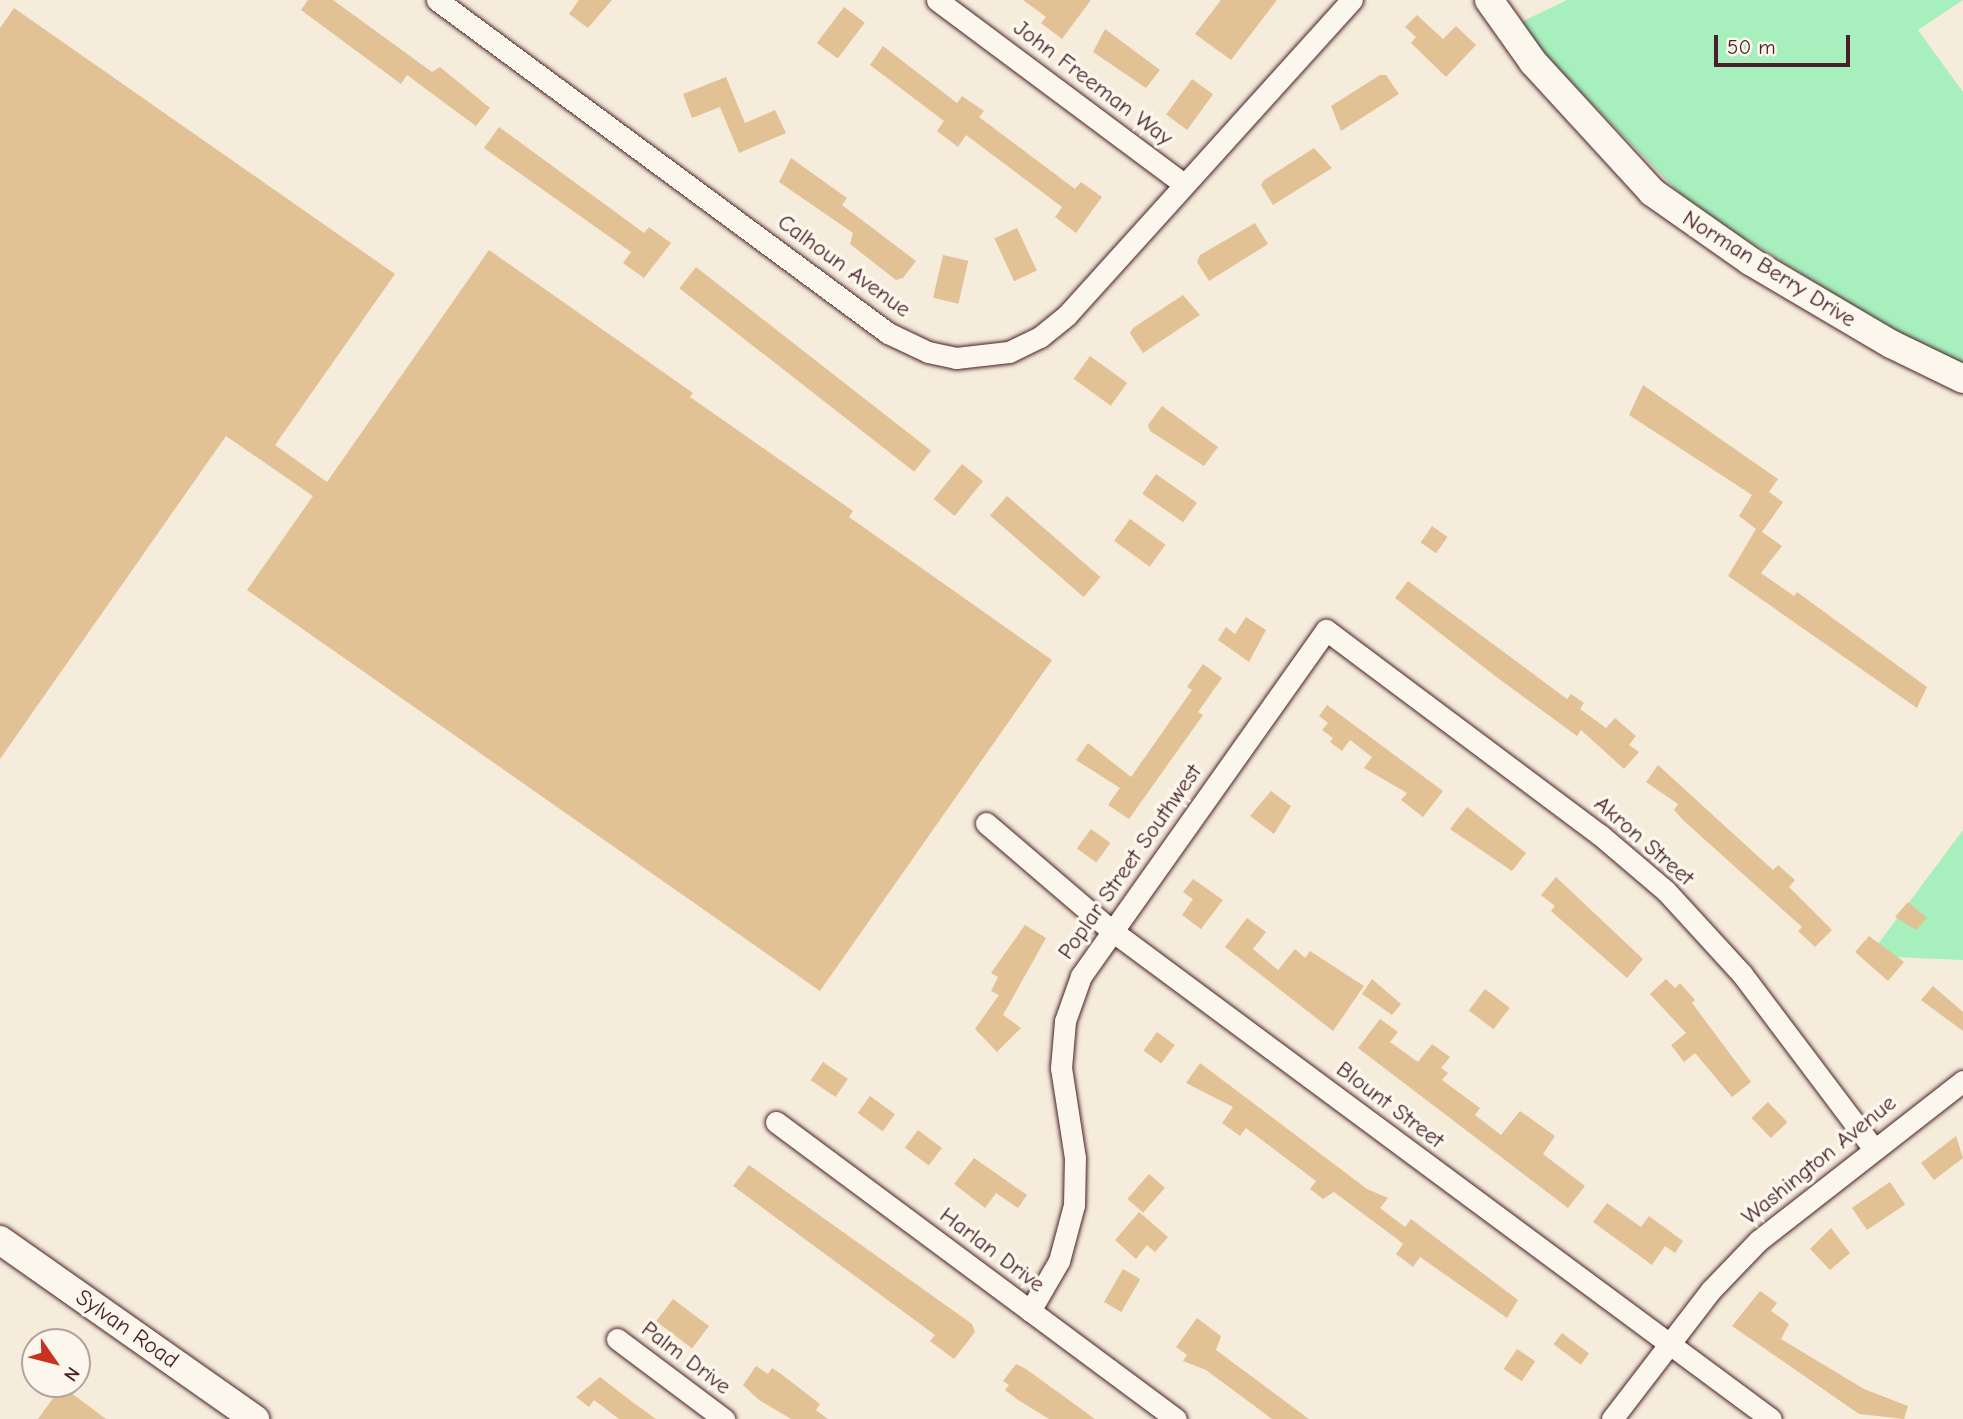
<!DOCTYPE html>
<html>
<head>
<meta charset="utf-8">
<style>
  body { margin:0 }
  #map { position:relative; width:1963px; height:1419px; overflow:hidden; background:#f6ecdb; font-family:"Comic Neue",sans-serif }
  div>[style] { position:absolute }
  .green>* { inset:0; background:#a7efbd }
  .building>* { inset:0; background:#e2c295; transform-origin:0 0 }
  .roads { filter:drop-shadow(0 0 2px #4a1f2b) drop-shadow(0 0 2px #4a1f2b) }
  .minor>* { height:21px; margin:-10.5px; padding:0 10.5px; transform-origin:10.5px; border-radius:10.5px; background:#fbf7ec }
  .secondary>* { height:28px; margin:-14px; padding:0 14px; transform-origin:14px; border-radius:14px; background:#fbf7ec }
  span { translate:-50% -50%; white-space:nowrap; text-align:center; line-height:1.15; -webkit-text-stroke:7px #fbf7ec; paint-order:stroke }
  .street-label { font-size:23px; color:#4a1f2b }
  .north { position:absolute; left:21px; top:1328px; width:70px; height:70px; box-sizing:border-box; background:#fbf7ec; border:2px solid #b4a19f; border-radius:50%; rotate:125deg; font-size:19px; font-weight:700; line-height:28px; text-align:center; color:#4a1f2b }
  .north::after { content:''; display:block; margin:auto; width:24px; height:32px; background:#c8321e; clip-path:polygon(50% 0,100% 100%,50% 72%,0 100%) }
  .scale { position:absolute; left:1714px; top:35px; width:136px; height:32px; box-sizing:border-box; border:4px solid #4a1f2b; border-top:0; padding-left:9px; font-size:21px; line-height:24px; white-space:nowrap; color:#4a1f2b; -webkit-text-stroke:5px #fbf7ec; paint-order:stroke }
</style>
</head>
<body>
<div id="map">
  <div class="green">
    <div style="clip-path:polygon(1567px 0,1963px 0,1918px 30px,1963px 92px,1963px 373px,1693px 207px,1515px 25px)"></div>
    <div style="clip-path:polygon(1963px 830px,1963px 960px,1869px 956px)"></div>
  </div>
  <div class="building">
    <div style="clip-path:polygon(308px 0,333px 0,432px 72px,440px 67px,490px 108px,476px 126px,407px 75px,401px 84px,301px 10px)"></div>
    <div style="clip-path:polygon(579px 0,612px 0,588px 28px,569px 14px)"></div>
    <div style="clip-path:polygon(1023px 0,1091px 0,1062px 39px,1041px 23px,1046px 17px)"></div>
    <div style="clip-path:polygon(1221px 0,1277px 0,1231px 60px,1195px 34px)"></div>
    <div style="left:844px;top:7px;width:26px;height:45px;rotate:37deg"></div>
    <div style="clip-path:polygon(14px 8px,395px 274px,275px 445px,327px 482px,489px 250px,693px 393px,690px 397px,853px 511px,849px 517px,1052px 660px,820px 991px,247px 590px,313px 496px,226px 436px,0 759px,0 28px)"></div>
    <div style="clip-path:polygon(1417px 15px,1443px 39px,1456px 26px,1476px 45px,1446px 77px,1411px 43px,1416px 37px,1405px 27px)"></div>
    <div style="clip-path:polygon(1105px 29px,1160px 70px,1146px 88px,1093px 52px)"></div>
    <div style="clip-path:polygon(883px 46px,957px 103px,962px 96px,984px 111px,979px 117px,1075px 189px,1081px 182px,1102px 197px,1076px 233px,1055px 217px,1062px 207px,966px 135px,958px 147px,937px 131px,944px 121px,870px 65px)"></div>
    <div style="clip-path:polygon(1380px 75px,1386px 75px,1399px 94px,1341px 131px,1331px 106px)"></div>
    <div style="clip-path:polygon(726px 77px,745px 123px,775px 110px,786px 133px,739px 153px,720px 107px,692px 118px,683px 94px)"></div>
    <div style="left:1192px;top:79px;width:26px;height:44px;rotate:36deg"></div>
    <div style="clip-path:polygon(499px 127px,644px 233px,649px 227px,671px 243px,644px 278px,623px 263px,631px 252px,484px 148px)"></div>
    <div style="clip-path:polygon(1314px 148px,1332px 168px,1273px 205px,1261px 185px,1264px 180px)"></div>
    <div style="clip-path:polygon(791px 158px,847px 198px,842px 205px,916px 261px,903px 278px,896px 280px,850px 244px,853px 233px,779px 182px)"></div>
    <div style="clip-path:polygon(1255px 223px,1268px 244px,1209px 281px,1197px 262px,1200px 255px)"></div>
    <div style="left:1017px;top:228px;width:47px;height:25px;rotate:65deg"></div>
    <div style="left:943px;top:255px;width:26px;height:44px;rotate:13deg"></div>
    <div style="left:696px;top:267px;width:298px;height:27px;rotate:38deg"></div>
    <div style="clip-path:polygon(1183px 295px,1200px 315px,1143px 353px,1130px 333px,1133px 328px)"></div>
    <div style="left:1090px;top:356px;width:46px;height:28px;rotate:36deg"></div>
    <div style="clip-path:polygon(1643px 385px,1778px 479px,1769px 492px,1783px 502px,1762px 532px,1782px 546px,1761px 573px,1794px 596px,1797px 592px,1927px 687px,1917px 708px,1728px 576px,1756px 529px,1739px 516px,1752px 495px,1629px 415px)"></div>
    <div style="clip-path:polygon(1162px 406px,1218px 447px,1204px 466px,1150px 431px,1148px 425px)"></div>
    <div style="left:962px;top:464px;width:27px;height:45px;rotate:39deg"></div>
    <div style="left:1156px;top:474px;width:50px;height:24px;rotate:35deg"></div>
    <div style="left:1007px;top:496px;width:124px;height:26px;rotate:41deg"></div>
    <div style="left:1130px;top:519px;width:44px;height:27px;rotate:36deg"></div>
    <div style="left:1432px;top:526px;width:19px;height:20px;rotate:35deg"></div>
    <div style="clip-path:polygon(1408px 581px,1567px 699px,1571px 694px,1584px 703px,1580px 709px,1606px 728px,1615px 718px,1636px 736px,1629px 745px,1639px 752px,1624px 769px,1581px 730px,1577px 736px,1495px 676px,1395px 598px)"></div>
    <div style="clip-path:polygon(1246px 617px,1266px 630px,1249px 662px,1218px 640px,1226px 627px,1235px 634px)"></div>
    <div style="clip-path:polygon(1203px 664px,1222px 678px,1198px 712px,1203px 715px,1129px 819px,1108px 805px,1120px 788px,1076px 760px,1088px 743px,1131px 777px,1192px 690px,1187px 687px)"></div>
    <div style="clip-path:polygon(1327px 705px,1443px 791px,1423px 817px,1401px 800px,1407px 793px,1364px 768px,1372px 757px,1350px 740px,1342px 751px,1330px 742px,1333px 738px,1322px 730px,1328px 723px,1319px 716px)"></div>
    <div style="clip-path:polygon(1658px 765px,1773px 870px,1778px 865px,1795px 880px,1789px 887px,1832px 930px,1815px 947px,1798px 931px,1802px 927px,1684px 821px,1674px 810px,1678px 804px,1646px 782px)"></div>
    <div style="clip-path:polygon(1271px 791px,1291px 806px,1274px 834px,1250px 816px)"></div>
    <div style="clip-path:polygon(1467px 807px,1526px 853px,1512px 871px,1450px 829px)"></div>
    <div style="left:1091px;top:829px;width:24px;height:24px;rotate:36deg"></div>
    <div style="clip-path:polygon(1556px 877px,1643px 959px,1627px 978px,1551px 911px,1555px 906px,1541px 895px)"></div>
    <div style="clip-path:polygon(1193px 879px,1223px 900px,1201px 929px,1182px 915px,1193px 899px,1183px 892px)"></div>
    <div style="clip-path:polygon(1908px 902px,1927px 918px,1916px 930px,1895px 917px)"></div>
    <div style="clip-path:polygon(1247px 918px,1266px 932px,1253px 949px,1278px 970px,1295px 949px,1305px 958px,1310px 951px,1364px 986px,1333px 1031px,1225px 947px)"></div>
    <div style="clip-path:polygon(1025px 925px,1046px 938px,1003px 1015px,1021px 1028px,997px 1052px,975px 1029px,999px 995px,991px 991px,998px 977px,991px 973px)"></div>
    <div style="clip-path:polygon(1869px 936px,1904px 962px,1888px 981px,1855px 952px)"></div>
    <div style="clip-path:polygon(1372px 979px,1401px 1004px,1392px 1015px,1362px 994px)"></div>
    <div style="clip-path:polygon(1666px 979px,1675px 988px,1680px 983px,1695px 1000px,1692px 1003px,1751px 1082px,1732px 1097px,1695px 1053px,1684px 1062px,1671px 1045px,1686px 1033px,1650px 994px)"></div>
    <div style="clip-path:polygon(1933px 986px,1963px 1012px,1963px 1031px,1921px 1000px)"></div>
    <div style="left:1485px;top:989px;width:31px;height:27px;rotate:37deg"></div>
    <div style="clip-path:polygon(1380px 1019px,1398px 1032px,1390px 1042px,1418px 1062px,1432px 1044px,1450px 1057px,1441px 1068px,1448px 1073px,1442px 1080px,1480px 1108px,1475px 1115px,1501px 1135px,1520px 1111px,1555px 1136px,1543px 1154px,1585px 1186px,1568px 1208px,1358px 1048px)"></div>
    <div style="left:1157px;top:1032px;width:22px;height:23px;rotate:36deg"></div>
    <div style="left:823px;top:1062px;width:30px;height:22px;rotate:34deg"></div>
    <div style="clip-path:polygon(1200px 1063px,1367px 1189px,1388px 1198px,1380px 1208px,1405px 1227px,1411px 1219px,1518px 1300px,1507px 1318px,1420px 1257px,1413px 1267px,1396px 1254px,1403px 1244px,1397px 1239px,1334px 1192px,1323px 1199px,1310px 1189px,1316px 1181px,1246px 1128px,1240px 1136px,1222px 1123px,1233px 1107px,1186px 1083px)"></div>
    <div style="left:870px;top:1096px;width:31px;height:21px;rotate:36deg"></div>
    <div style="left:1768px;top:1102px;width:28px;height:23px;rotate:46deg"></div>
    <div style="left:918px;top:1130px;width:30px;height:22px;rotate:37deg"></div>
    <div style="clip-path:polygon(1956px 1136px,1963px 1158px,1934px 1180px,1921px 1163px)"></div>
    <div style="clip-path:polygon(974px 1158px,1027px 1195px,1018px 1208px,996px 1193px,985px 1208px,954px 1184px)"></div>
    <div style="clip-path:polygon(749px 1165px,972px 1324px,975px 1332px,954px 1359px,930px 1341px,935px 1335px,733px 1186px)"></div>
    <div style="left:1149px;top:1174px;width:21px;height:33px;rotate:41deg"></div>
    <div style="left:1890px;top:1182px;width:27px;height:46px;rotate:56deg"></div>
    <div style="clip-path:polygon(1607px 1203px,1641px 1227px,1649px 1216px,1683px 1241px,1675px 1253px,1665px 1246px,1652px 1265px,1593px 1222px)"></div>
    <div style="clip-path:polygon(1139px 1212px,1168px 1237px,1155px 1252px,1147px 1245px,1136px 1259px,1115px 1240px)"></div>
    <div style="clip-path:polygon(1831px 1228px,1850px 1253px,1830px 1270px,1810px 1249px)"></div>
    <div style="left:1123px;top:1269px;width:20px;height:38px;rotate:30deg"></div>
    <div style="clip-path:polygon(1760px 1291px,1777px 1303px,1771px 1311px,1789px 1324px,1781px 1339px,1864px 1389px,1908px 1406px,1904px 1419px,1859px 1414px,1732px 1326px)"></div>
    <div style="left:673px;top:1299px;width:45px;height:28px;rotate:37deg"></div>
    <div style="clip-path:polygon(1197px 1318px,1221px 1336px,1216px 1350px,1309px 1419px,1272px 1419px,1206px 1370px,1183px 1361px,1187px 1355px,1176px 1347px)"></div>
    <div style="left:1562px;top:1333px;width:34px;height:14px;rotate:37deg"></div>
    <div style="left:1517px;top:1349px;width:22px;height:24px;rotate:34deg"></div>
    <div style="clip-path:polygon(1016px 1364px,1026px 1369px,1095px 1419px,1049px 1419px,1018px 1400px,1005px 1390px,1009px 1385px,1003px 1381px)"></div>
    <div style="clip-path:polygon(756px 1366px,768px 1374px,772px 1368px,781px 1374px,820px 1404px,816px 1410px,828px 1419px,791px 1419px,759px 1400px,743px 1385px)"></div>
    <div style="clip-path:polygon(600px 1377px,627px 1398px,656px 1419px,619px 1419px,594px 1400px,589px 1407px,576px 1397px)"></div>
    <div style="clip-path:polygon(62px 1386px,106px 1419px,38px 1419px)"></div>
  </div>
  <div class="roads">
    <div class="minor">
      <div style="left:437px;top:0;width:561px;rotate:36.44deg"></div>
      <div style="left:888px;top:333px;width:44px;rotate:25.4deg"></div>
      <div style="left:928px;top:352px;width:29px;rotate:12deg"></div>
      <div style="left:956px;top:358px;width:53px;rotate:-6.5deg"></div>
      <div style="left:1009px;top:352px;width:34px;rotate:-26deg"></div>
      <div style="left:1040px;top:337px;width:35px;rotate:-39deg"></div>
      <div style="left:1067px;top:315px;width:425px;rotate:-47.9deg"></div>
      <div style="left:937px;top:0;width:308px;rotate:36.7deg"></div>
      <div style="left:986px;top:823px;width:165px;rotate:40.6deg"></div>
      <div style="left:1111px;top:930px;width:821px;rotate:36.54deg"></div>
      <div style="left:776px;top:1122px;width:498px;rotate:36.6deg"></div>
      <div style="left:1030px;top:1311px;width:58px;rotate:-59.9deg"></div>
      <div style="left:1059px;top:1261px;width:58px;rotate:-75deg"></div>
      <div style="left:1074px;top:1205px;width:47px;rotate:-88.8deg"></div>
      <div style="left:1075px;top:1158px;width:91px;rotate:-98.8deg"></div>
      <div style="left:1061px;top:1068px;width:47px;rotate:-85.1deg"></div>
      <div style="left:1065px;top:1021px;width:48px;rotate:-70.4deg"></div>
      <div style="left:1081px;top:976px;width:424px;rotate:-54.7deg"></div>
      <div style="left:1326px;top:630px;width:341px;rotate:36.8deg"></div>
      <div style="left:1599px;top:834px;width:88px;rotate:40.4deg"></div>
      <div style="left:1666px;top:891px;width:113px;rotate:47.5deg"></div>
      <div style="left:1742px;top:974px;width:218px;rotate:53deg"></div>
      <div style="left:617px;top:1339px;width:134px;rotate:36.8deg"></div>
      <div style="left:1612px;top:1419px;width:163px;rotate:-52.5deg"></div>
      <div style="left:1711px;top:1290px;width:68px;rotate:-46.2deg"></div>
      <div style="left:1758px;top:1241px;width:260px;rotate:-38deg"></div>
    </div>
    <div class="secondary">
      <div style="left:1489px;top:0;width:76px;rotate:54.6deg"></div>
      <div style="left:1533px;top:62px;width:176px;rotate:47.5deg"></div>
      <div style="left:1652px;top:192px;width:120px;rotate:35.1deg"></div>
      <div style="left:1750px;top:261px;width:164px;rotate:30.5deg"></div>
      <div style="left:1891px;top:344px;width:80px;rotate:25.9deg"></div>
      <div style="left:0;top:1240px;width:312px;rotate:35.1deg"></div>
    </div>
  </div>
  <div class="street-label">
    <span style="left:1093px;top:83px;rotate:37deg">John Freeman Way</span>
    <span style="left:844px;top:266px;rotate:36deg">Calhoun Avenue</span>
    <span style="left:1769px;top:269px;rotate:32deg">Norman Berry Drive</span>
    <span style="left:1644px;top:841px;rotate:41deg">Akron Street</span>
    <span style="left:1130px;top:862px;rotate:-55deg">Poplar Street Southwest</span>
    <span style="left:1390px;top:1105px;rotate:37deg">Blount Street</span>
    <span style="left:1819px;top:1160px;rotate:-39deg">Washington Avenue</span>
    <span style="left:992px;top:1250px;rotate:37deg">Harlan Drive</span>
    <span style="left:127px;top:1329px;rotate:35deg">Sylvan Road</span>
    <span style="left:686px;top:1358px;rotate:37deg">Palm Drive</span>
  </div>
  <div class="north">N</div>
  <div class="scale">50 m</div>
</div>
</body>
</html>
